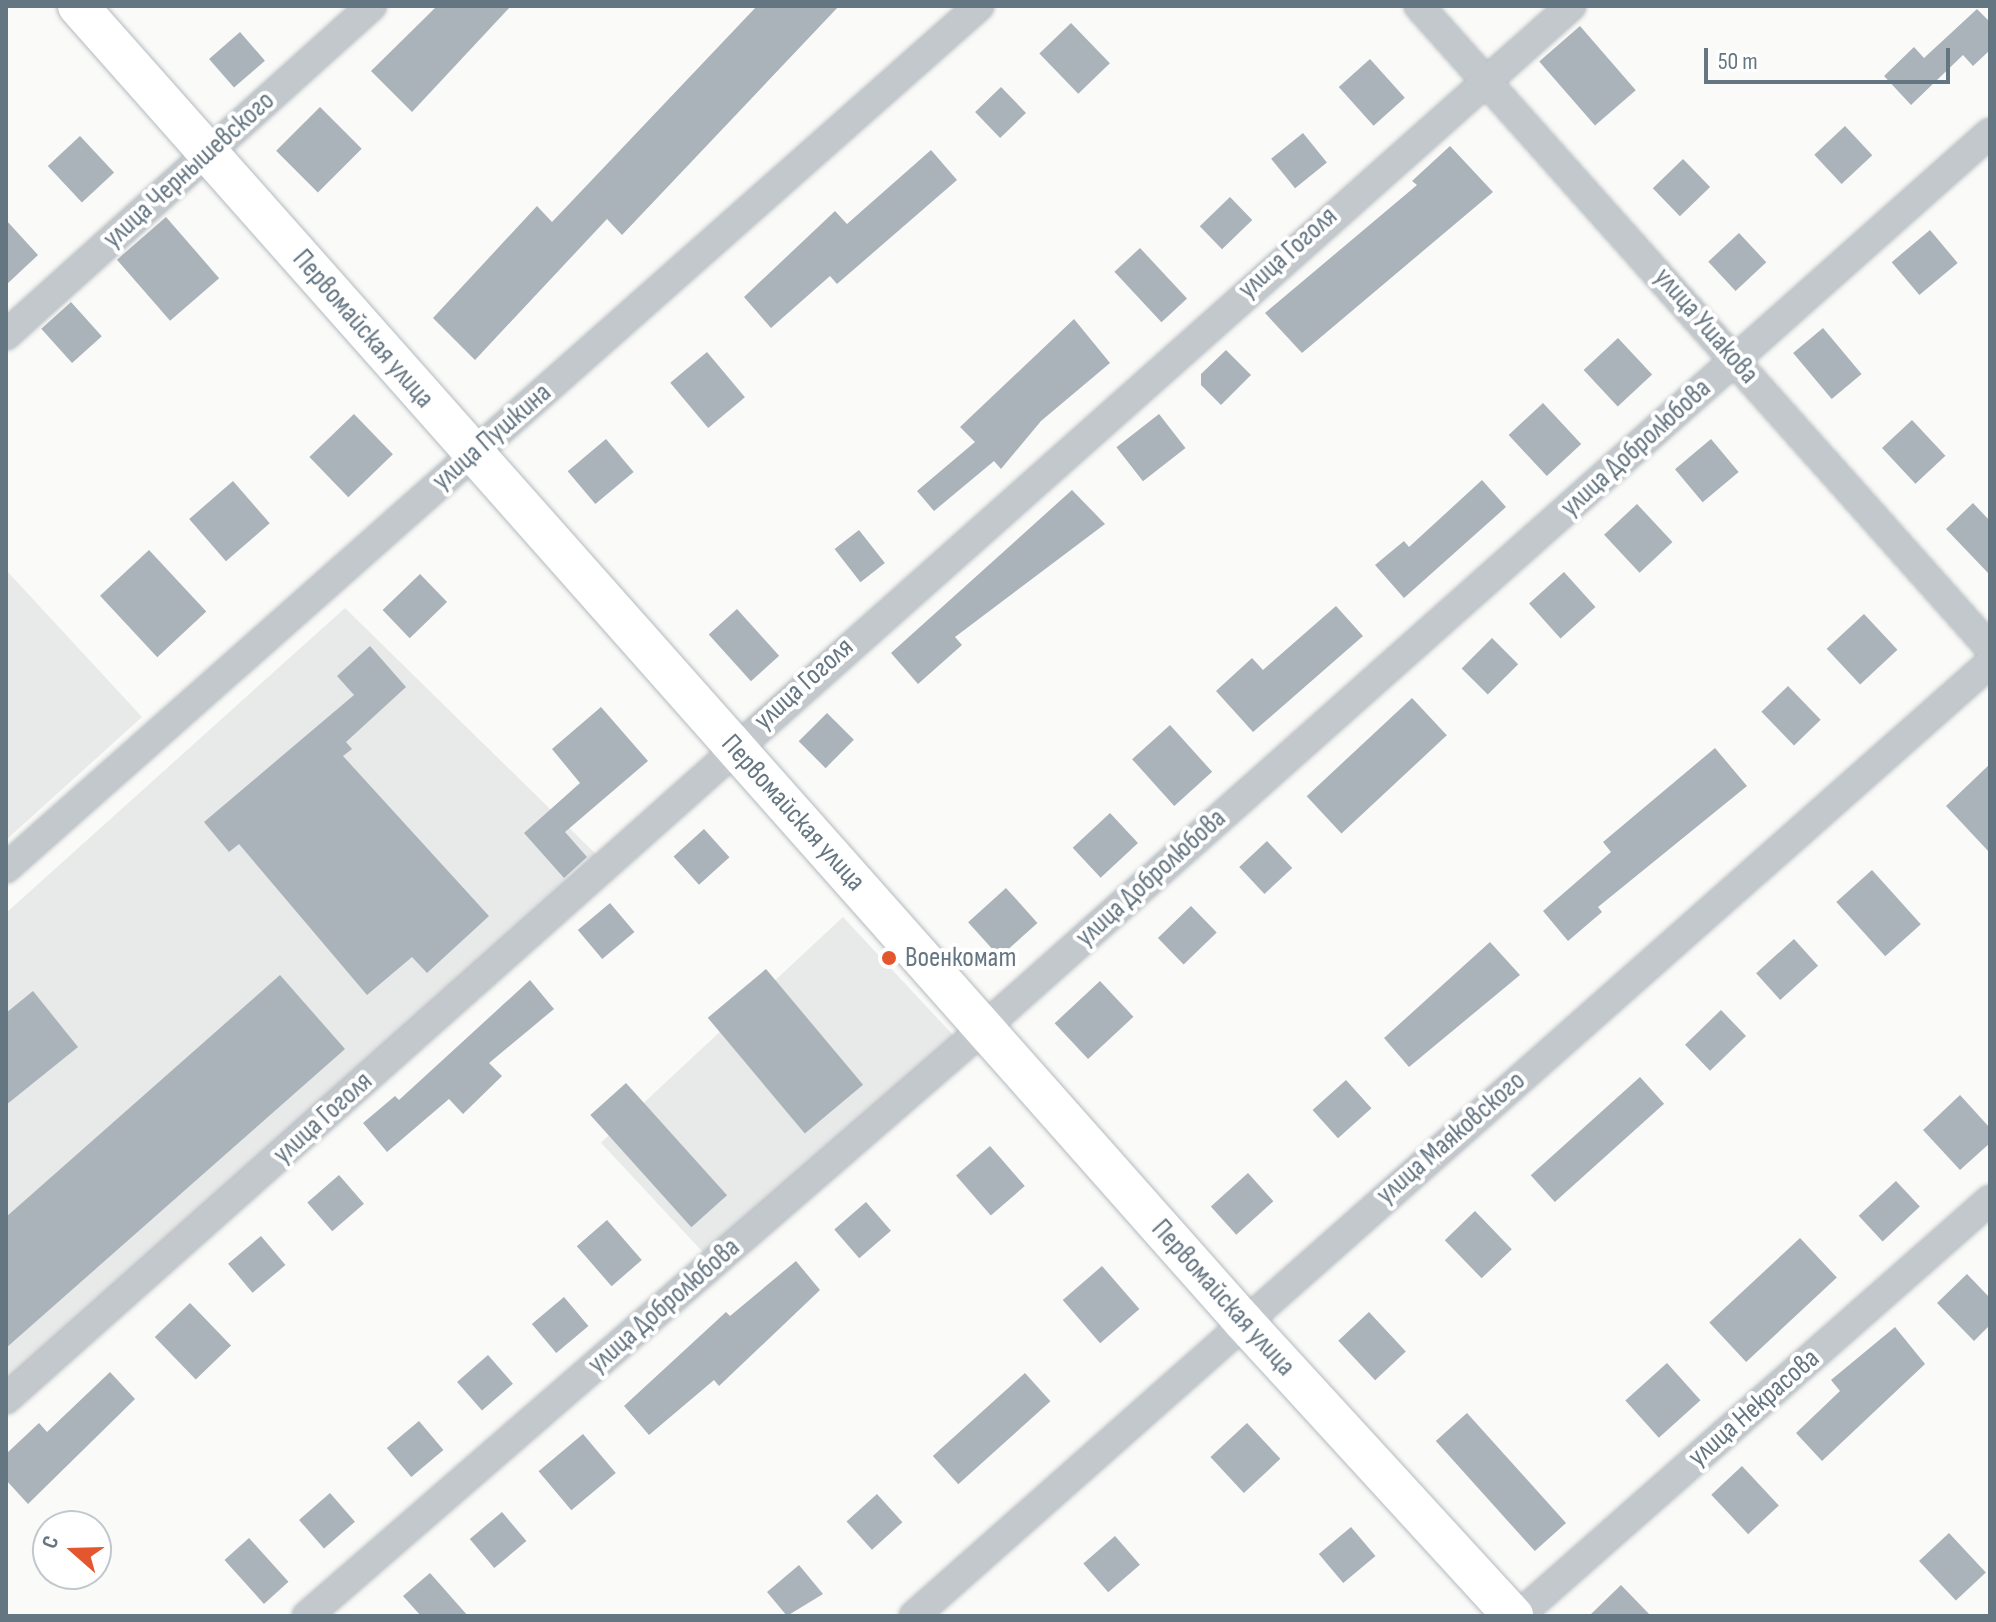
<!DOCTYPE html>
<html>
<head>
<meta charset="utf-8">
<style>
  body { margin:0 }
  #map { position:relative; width:1996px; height:1622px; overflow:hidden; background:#fafaf8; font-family:"Sofia Sans Condensed",sans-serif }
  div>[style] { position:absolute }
  .built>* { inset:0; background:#e8e9e9; transform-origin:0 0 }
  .building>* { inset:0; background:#aab3b9; transform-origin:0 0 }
  .roads { filter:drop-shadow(0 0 2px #b3babf) drop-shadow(0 0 2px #b3babf) }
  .street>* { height:28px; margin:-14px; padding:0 14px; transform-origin:14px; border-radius:14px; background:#c3c8cc }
  .secondary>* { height:40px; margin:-20px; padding:0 20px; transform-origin:20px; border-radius:20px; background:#fff }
  .dots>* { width:22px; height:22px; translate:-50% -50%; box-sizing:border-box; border:4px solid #fff; border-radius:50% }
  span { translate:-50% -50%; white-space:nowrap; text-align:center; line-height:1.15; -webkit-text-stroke:8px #fff; paint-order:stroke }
  .street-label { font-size:28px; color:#657683 }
  .poi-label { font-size:28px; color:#657683 }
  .left { translate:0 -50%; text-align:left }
  .frame { position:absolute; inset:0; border:8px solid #657683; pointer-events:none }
  .north { position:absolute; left:32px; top:1510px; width:80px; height:80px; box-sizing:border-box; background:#fff; border:2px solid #c1c8cd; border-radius:50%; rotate:290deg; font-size:22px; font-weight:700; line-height:32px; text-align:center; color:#657683 }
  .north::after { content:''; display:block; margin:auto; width:28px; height:36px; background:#e4572e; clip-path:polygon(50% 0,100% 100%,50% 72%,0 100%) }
  .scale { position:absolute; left:1704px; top:48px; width:246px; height:36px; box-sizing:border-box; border:4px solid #657683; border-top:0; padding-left:10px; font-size:24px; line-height:28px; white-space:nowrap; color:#657683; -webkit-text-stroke:6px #fff; paint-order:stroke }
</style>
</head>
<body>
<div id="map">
  <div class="built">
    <div style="clip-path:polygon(6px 570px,142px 717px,6px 840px)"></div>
    <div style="clip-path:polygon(345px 608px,603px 861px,6px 1401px,6px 913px)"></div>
    <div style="left:843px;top:917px;width:162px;height:331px;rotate:47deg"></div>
  </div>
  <div class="building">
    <div style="clip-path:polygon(437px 6px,511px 6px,412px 112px,371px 71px)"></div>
    <div style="clip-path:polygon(757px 6px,839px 6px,622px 235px,607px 219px,475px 360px,433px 318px,537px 206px,552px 222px)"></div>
    <div style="clip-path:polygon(1977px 9px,1990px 22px,1990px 50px,1973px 66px,1963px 55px,1911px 105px,1884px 76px,1914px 47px,1924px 58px)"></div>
    <div style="left:1071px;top:23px;width:56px;height:44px;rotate:46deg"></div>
    <div style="left:1580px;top:26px;width:85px;height:54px;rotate:49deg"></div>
    <div style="left:240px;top:32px;width:38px;height:41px;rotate:49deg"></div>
    <div style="left:1370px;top:59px;width:52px;height:42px;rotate:48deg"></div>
    <div style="left:1001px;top:87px;width:36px;height:36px;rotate:46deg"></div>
    <div style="left:320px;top:107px;width:59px;height:62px;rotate:45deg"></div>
    <div style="left:1845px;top:126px;width:40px;height:42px;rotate:47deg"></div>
    <div style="left:1303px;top:133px;width:38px;height:41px;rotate:51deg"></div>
    <div style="left:80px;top:136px;width:50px;height:44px;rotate:47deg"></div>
    <div style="clip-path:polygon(1450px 146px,1493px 192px,1302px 353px,1265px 313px,1417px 185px,1412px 181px)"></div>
    <div style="clip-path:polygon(931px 150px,957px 180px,837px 284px,830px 276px,771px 328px,744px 297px,835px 211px,847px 224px)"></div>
    <div style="left:1683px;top:159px;width:39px;height:42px;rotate:46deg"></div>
    <div style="left:1230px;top:197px;width:32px;height:42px;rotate:46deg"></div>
    <div style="left:166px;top:217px;width:81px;height:65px;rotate:49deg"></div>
    <div style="clip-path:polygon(6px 220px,38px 255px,6px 285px)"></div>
    <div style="left:1930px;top:230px;width:43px;height:50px;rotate:50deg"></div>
    <div style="left:1739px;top:233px;width:40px;height:42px;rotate:47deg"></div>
    <div style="left:1140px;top:248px;width:69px;height:35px;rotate:47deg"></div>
    <div style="left:71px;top:302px;width:46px;height:40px;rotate:48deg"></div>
    <div style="clip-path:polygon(1074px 319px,1110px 363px,1041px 421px,1001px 469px,994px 461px,934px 511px,917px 491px,975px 442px,960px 427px)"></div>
    <div style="left:1823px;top:328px;width:60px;height:39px;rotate:50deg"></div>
    <div style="left:1618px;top:338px;width:50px;height:47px;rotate:47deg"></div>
    <div style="clip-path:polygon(1226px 350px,1251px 375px,1221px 405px,1201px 385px,1201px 374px)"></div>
    <div style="left:707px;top:352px;width:59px;height:48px;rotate:50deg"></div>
    <div style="left:1543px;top:403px;width:56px;height:47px;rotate:47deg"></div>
    <div style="left:354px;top:414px;width:56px;height:62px;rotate:46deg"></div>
    <div style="left:1159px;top:414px;width:43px;height:54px;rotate:52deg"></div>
    <div style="left:1912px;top:420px;width:49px;height:41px;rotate:47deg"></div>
    <div style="left:606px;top:439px;width:43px;height:50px;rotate:50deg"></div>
    <div style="left:1711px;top:439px;width:43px;height:47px;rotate:50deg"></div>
    <div style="clip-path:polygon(1482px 480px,1506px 507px,1404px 598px,1375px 565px,1404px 541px,1409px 547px)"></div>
    <div style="left:233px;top:481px;width:56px;height:58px;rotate:49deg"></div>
    <div style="clip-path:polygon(1072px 490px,1105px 524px,955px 637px,962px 645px,918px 684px,891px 653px)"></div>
    <div style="clip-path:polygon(1973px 503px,1990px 521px,1990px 575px,1946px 529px)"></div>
    <div style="left:1637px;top:504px;width:52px;height:45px;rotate:47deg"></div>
    <div style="left:859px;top:530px;width:42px;height:31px;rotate:52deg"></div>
    <div style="left:149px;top:550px;width:84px;height:67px;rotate:47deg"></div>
    <div style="left:1564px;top:572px;width:47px;height:47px;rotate:48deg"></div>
    <div style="left:420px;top:574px;width:39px;height:52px;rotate:46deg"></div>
    <div style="clip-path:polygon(1336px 606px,1363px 636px,1253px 732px,1216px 691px,1252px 658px,1263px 670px)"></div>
    <div style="left:737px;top:609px;width:63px;height:38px;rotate:48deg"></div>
    <div style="left:1864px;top:614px;width:49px;height:51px;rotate:47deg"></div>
    <div style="left:1492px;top:638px;width:37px;height:43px;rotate:45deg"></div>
    <div style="clip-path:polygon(370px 646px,406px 687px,346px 742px,352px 749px,343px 756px,489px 916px,427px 973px,412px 957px,367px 995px,239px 844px,229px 852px,204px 822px,354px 695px,337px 676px)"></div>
    <div style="left:1788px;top:686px;width:47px;height:37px;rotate:46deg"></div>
    <div style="left:1412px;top:698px;width:51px;height:144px;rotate:47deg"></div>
    <div style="clip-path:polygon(601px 707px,648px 761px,565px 832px,587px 857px,564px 878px,524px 833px,580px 783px,552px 749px)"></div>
    <div style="left:827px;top:713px;width:38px;height:40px;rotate:45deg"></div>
    <div style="left:1170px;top:725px;width:63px;height:51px;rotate:48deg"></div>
    <div style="clip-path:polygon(1715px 748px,1747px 786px,1598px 907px,1602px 912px,1568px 941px,1543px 911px,1611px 852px,1603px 842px)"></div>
    <div style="clip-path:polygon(1990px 764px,1990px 853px,1946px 806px)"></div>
    <div style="left:1110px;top:813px;width:41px;height:51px;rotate:47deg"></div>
    <div style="left:704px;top:829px;width:38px;height:41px;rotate:48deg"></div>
    <div style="left:1267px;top:841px;width:37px;height:38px;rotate:47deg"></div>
    <div style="left:1872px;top:870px;width:73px;height:48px;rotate:48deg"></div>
    <div style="left:1006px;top:888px;width:47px;height:51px;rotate:48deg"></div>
    <div style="left:610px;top:903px;width:38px;height:42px;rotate:50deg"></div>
    <div style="left:1191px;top:906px;width:37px;height:46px;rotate:46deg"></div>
    <div style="left:1794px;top:939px;width:36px;height:51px;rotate:48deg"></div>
    <div style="clip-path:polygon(1490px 942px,1520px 975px,1409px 1067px,1384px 1038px)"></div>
    <div style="left:766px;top:969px;width:151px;height:76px;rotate:50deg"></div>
    <div style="clip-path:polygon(280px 975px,345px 1049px,6px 1348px,6px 1217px)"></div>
    <div style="clip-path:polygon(530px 980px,554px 1009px,489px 1063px,502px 1076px,463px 1114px,449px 1099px,387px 1152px,363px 1123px,395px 1096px,399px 1100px)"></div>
    <div style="left:1100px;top:981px;width:49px;height:62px;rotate:47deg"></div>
    <div style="clip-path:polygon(33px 991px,78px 1047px,6px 1105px,6px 1013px)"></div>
    <div style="left:1721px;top:1010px;width:36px;height:50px;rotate:46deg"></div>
    <div style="left:1640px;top:1077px;width:36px;height:147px;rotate:48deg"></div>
    <div style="left:1346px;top:1080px;width:38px;height:45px;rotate:48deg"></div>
    <div style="left:626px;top:1083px;width:151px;height:48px;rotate:48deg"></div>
    <div style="clip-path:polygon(1960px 1095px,1990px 1128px,1990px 1143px,1960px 1170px,1923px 1130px)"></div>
    <div style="left:990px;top:1146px;width:53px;height:45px;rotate:49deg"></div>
    <div style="left:1248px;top:1173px;width:38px;height:50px;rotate:48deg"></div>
    <div style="left:339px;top:1175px;width:38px;height:42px;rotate:49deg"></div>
    <div style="left:1896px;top:1181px;width:35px;height:51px;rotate:47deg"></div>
    <div style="left:866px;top:1202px;width:38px;height:42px;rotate:49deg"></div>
    <div style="left:1475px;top:1211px;width:53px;height:42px;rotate:46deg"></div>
    <div style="left:607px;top:1220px;width:53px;height:40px;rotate:49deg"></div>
    <div style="left:261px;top:1236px;width:38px;height:43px;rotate:50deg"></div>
    <div style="left:1800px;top:1238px;width:54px;height:124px;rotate:47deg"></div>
    <div style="clip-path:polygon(796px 1261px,820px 1290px,719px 1386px,714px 1380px,649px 1435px,624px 1406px,726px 1312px,730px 1316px)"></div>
    <div style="left:1102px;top:1266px;width:57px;height:52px;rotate:49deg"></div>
    <div style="clip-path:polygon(1967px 1274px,1990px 1298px,1990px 1325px,1974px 1341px,1937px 1303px)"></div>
    <div style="left:564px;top:1297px;width:38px;height:42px;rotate:50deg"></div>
    <div style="left:190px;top:1303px;width:59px;height:49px;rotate:46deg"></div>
    <div style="left:1369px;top:1312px;width:54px;height:42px;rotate:47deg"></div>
    <div style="clip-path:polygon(1895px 1327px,1925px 1364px,1822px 1461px,1796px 1433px,1840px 1391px,1831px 1380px)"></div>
    <div style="left:488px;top:1355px;width:38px;height:41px;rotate:49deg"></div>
    <div style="left:1667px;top:1363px;width:50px;height:56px;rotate:48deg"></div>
    <div style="clip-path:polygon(110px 1372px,135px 1399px,28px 1504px,6px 1480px,6px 1454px,39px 1423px,47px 1432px)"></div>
    <div style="left:1025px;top:1373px;width:38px;height:124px;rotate:48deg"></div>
    <div style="left:1467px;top:1413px;width:148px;height:42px;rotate:48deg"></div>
    <div style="left:419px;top:1421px;width:38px;height:42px;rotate:50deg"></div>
    <div style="left:1247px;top:1423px;width:49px;height:50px;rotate:47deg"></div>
    <div style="left:583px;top:1434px;width:51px;height:58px;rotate:50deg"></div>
    <div style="left:1742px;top:1466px;width:54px;height:42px;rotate:47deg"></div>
    <div style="left:330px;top:1493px;width:38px;height:41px;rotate:49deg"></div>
    <div style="left:877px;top:1494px;width:38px;height:41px;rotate:48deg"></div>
    <div style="left:502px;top:1512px;width:38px;height:42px;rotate:50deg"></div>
    <div style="left:1351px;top:1527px;width:38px;height:42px;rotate:50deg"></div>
    <div style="left:1949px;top:1533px;width:54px;height:41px;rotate:47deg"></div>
    <div style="left:1115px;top:1536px;width:38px;height:42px;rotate:49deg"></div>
    <div style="left:249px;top:1538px;width:59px;height:33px;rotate:48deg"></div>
    <div style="clip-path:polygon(799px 1565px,823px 1594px,787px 1616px,767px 1592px)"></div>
    <div style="clip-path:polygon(430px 1573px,468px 1616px,421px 1616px,403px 1596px)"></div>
    <div style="clip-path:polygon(1621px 1585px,1651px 1616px,1589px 1616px)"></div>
  </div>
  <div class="roads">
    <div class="street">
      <div style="left:1419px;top:6px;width:859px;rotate:48.35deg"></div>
      <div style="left:6px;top:335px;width:492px;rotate:-42deg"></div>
      <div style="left:6px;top:868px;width:1300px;rotate:-41.54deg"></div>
      <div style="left:6px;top:1399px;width:2095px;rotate:-41.67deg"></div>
      <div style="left:307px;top:1616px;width:865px;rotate:-40.97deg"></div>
      <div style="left:960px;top:1049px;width:1378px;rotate:-41.65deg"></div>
      <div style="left:914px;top:1616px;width:1437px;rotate:-41.53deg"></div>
      <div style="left:1518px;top:1616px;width:629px;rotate:-41.39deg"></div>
    </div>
    <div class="secondary">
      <div style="left:78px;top:6px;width:1757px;rotate:48.46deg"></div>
      <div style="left:1243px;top:1321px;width:400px;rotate:47.5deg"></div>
    </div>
  </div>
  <div class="dots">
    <div style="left:889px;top:958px;background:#e4572e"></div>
  </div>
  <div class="street-label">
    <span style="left:189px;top:170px;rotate:-42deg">улица Чернышевского</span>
    <span style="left:1288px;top:253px;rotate:-42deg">улица Гоголя</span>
    <span style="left:1706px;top:326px;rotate:49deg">улица Ушакова</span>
    <span style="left:363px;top:329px;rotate:49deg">Первомайская улица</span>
    <span style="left:492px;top:437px;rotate:-41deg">улица Пушкина</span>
    <span style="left:1636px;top:448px;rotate:-42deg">улица Добролюбова</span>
    <span style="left:804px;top:684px;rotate:-42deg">улица Гоголя</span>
    <span style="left:793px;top:813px;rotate:48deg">Первомайская улица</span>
    <span style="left:1151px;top:878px;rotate:-42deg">улица Добролюбова</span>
    <span style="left:323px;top:1118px;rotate:-42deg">улица Гоголя</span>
    <span style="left:1451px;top:1138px;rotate:-41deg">улица Маяковского</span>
    <span style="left:1223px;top:1298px;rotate:48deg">Первомайская улица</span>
    <span style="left:664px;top:1306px;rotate:-41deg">улица Добролюбова</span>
    <span style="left:1754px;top:1408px;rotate:-41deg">улица Некрасова</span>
  </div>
  <div class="poi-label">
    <span class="left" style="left:905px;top:958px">Военкомат</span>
  </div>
  <div class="frame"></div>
  <div class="north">С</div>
  <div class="scale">50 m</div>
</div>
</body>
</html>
